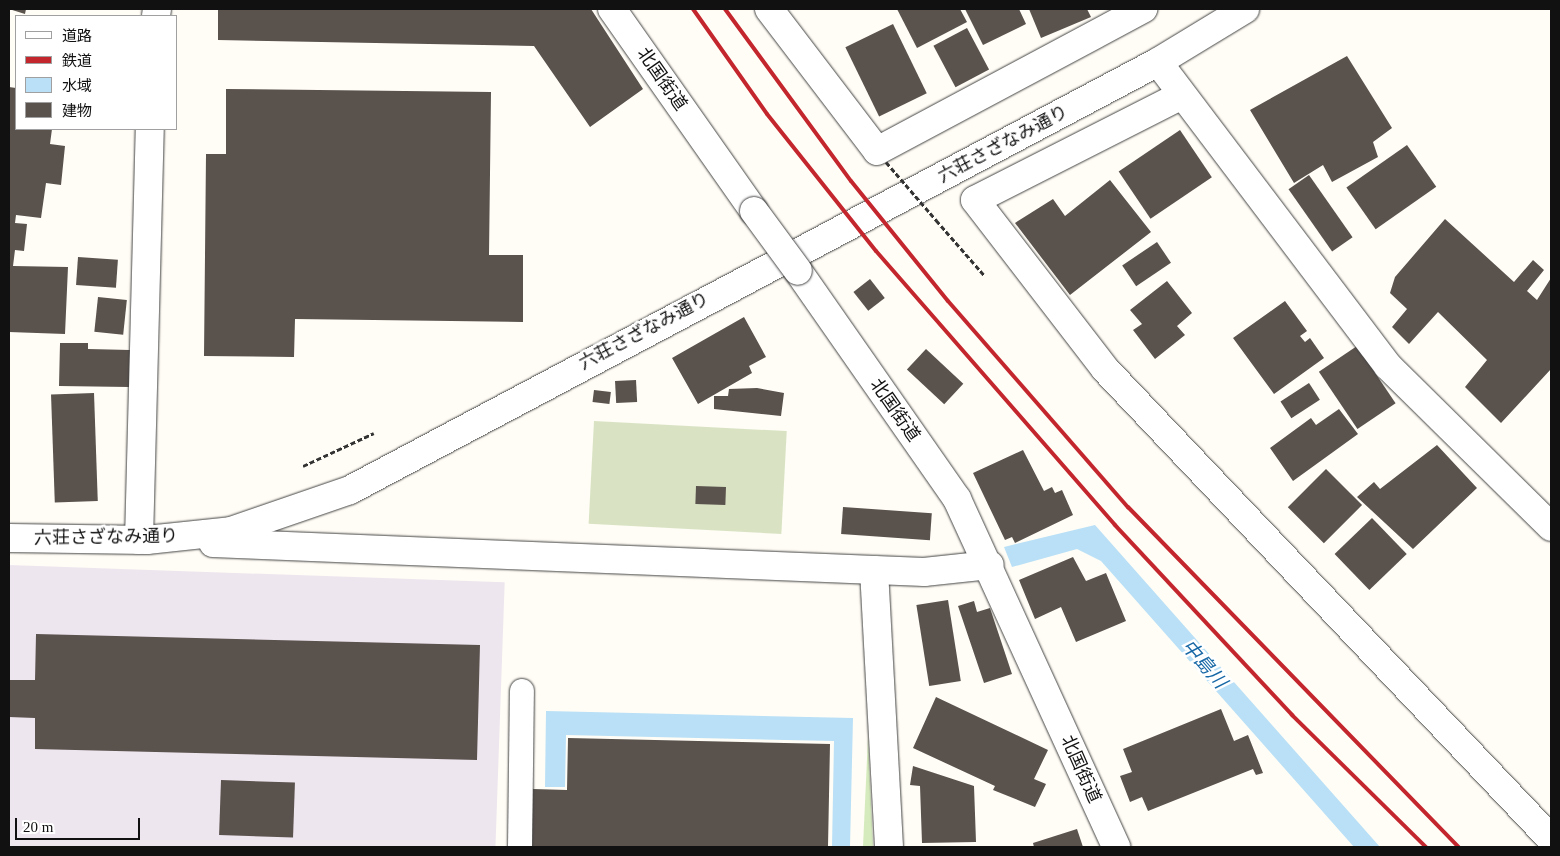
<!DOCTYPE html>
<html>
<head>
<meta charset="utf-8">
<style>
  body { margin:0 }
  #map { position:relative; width:1560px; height:856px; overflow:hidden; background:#fffdf5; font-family:"Times New Roman","Noto Sans JP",serif }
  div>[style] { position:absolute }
  .industrial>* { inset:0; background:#eee6ef; transform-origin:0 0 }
  .green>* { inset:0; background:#d5ebbd }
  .cemetery>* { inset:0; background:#d9e3c4; transform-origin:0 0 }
  .water>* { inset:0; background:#b9e0f7 }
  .building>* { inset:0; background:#5a524d; transform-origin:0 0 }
  .path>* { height:3px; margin-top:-1.5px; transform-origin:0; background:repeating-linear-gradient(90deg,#333 0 5px,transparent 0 7.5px) }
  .roads { filter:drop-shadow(0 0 1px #444) drop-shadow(0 0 1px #444) }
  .service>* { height:24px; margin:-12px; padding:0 12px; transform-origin:12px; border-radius:12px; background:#fff }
  .minor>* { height:28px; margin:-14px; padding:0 14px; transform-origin:14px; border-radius:14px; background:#fff }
  .tertiary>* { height:28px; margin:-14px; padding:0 14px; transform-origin:14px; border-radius:14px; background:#fff }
  .rail>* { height:4px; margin:-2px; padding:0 2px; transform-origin:2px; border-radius:2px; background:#c4262e }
  .path-bridge>* { height:3px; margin-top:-1.5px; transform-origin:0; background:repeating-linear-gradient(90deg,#333 0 5px,transparent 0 7.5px) }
  .bridges { filter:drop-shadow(0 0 1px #444) drop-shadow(0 0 1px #444) }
  .minor-bridge>* { height:28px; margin:-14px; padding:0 14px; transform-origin:14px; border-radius:14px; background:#fff }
  span { translate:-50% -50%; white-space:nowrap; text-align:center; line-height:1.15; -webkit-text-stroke:5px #fff; paint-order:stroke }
  .street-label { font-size:18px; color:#111 }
  .water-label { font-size:19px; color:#1768a6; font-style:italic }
  .frame { position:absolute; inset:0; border:10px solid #111; pointer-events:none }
  .legend { position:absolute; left:15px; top:15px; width:162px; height:115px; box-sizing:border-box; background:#fff; border:1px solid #a0a0a0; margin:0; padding:6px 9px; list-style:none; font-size:15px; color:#111 }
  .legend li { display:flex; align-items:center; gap:10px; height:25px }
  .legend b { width:25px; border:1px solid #a0a0a0 }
  .scale { position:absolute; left:15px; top:818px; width:125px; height:22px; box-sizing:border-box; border:2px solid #111; border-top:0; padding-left:6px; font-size:15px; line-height:18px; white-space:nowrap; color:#111; -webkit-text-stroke:4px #fff; paint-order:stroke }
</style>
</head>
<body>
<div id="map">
  <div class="industrial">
    <div style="left:9px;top:565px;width:496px;height:282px;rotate:2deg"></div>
  </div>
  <div class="green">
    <div style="clip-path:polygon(868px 737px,873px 847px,863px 847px)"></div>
  </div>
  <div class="cemetery">
    <div style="left:594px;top:421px;width:193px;height:103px;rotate:3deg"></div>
  </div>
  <div class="water">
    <div style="clip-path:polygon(1095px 525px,1380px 847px,1354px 847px,1101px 561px,1077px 549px,1012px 567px,1004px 547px)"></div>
    <div style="clip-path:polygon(546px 711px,853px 718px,850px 847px,832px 847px,834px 741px,566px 735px,565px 787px,545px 787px)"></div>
  </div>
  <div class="building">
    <div style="clip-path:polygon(9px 9px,26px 9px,25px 14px)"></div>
    <div style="clip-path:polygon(218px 9px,591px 9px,643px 89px,590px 127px,534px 46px,218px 40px)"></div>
    <div style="clip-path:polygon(897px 9px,960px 9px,967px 22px,917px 48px)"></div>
    <div style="clip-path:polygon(965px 9px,1019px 9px,1026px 24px,983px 45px)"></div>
    <div style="clip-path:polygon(1029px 9px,1087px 9px,1091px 17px,1041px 38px)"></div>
    <div style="left:893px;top:24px;width:77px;height:53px;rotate:64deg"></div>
    <div style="left:967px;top:28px;width:47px;height:38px;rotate:62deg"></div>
    <div style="clip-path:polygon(1347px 56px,1392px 128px,1373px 142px,1378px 157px,1332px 182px,1323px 165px,1294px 183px,1250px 110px)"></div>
    <div style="clip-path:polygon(9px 87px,16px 88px,16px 129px,52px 129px,50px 144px,65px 146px,61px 185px,46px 183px,41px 218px,16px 215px,15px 223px,27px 224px,24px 251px,15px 250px,13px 266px,68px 267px,65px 334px,9px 332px)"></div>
    <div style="clip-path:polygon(226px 89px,491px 92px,489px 255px,523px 255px,523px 322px,295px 319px,294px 357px,204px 356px,206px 154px,226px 154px)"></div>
    <div style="left:1180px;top:130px;width:57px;height:74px;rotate:56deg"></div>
    <div style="left:1407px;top:145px;width:51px;height:74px;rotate:55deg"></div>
    <div style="left:1309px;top:175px;width:76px;height:25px;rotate:55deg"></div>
    <div style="clip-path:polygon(1110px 180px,1151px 232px,1070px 295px,1015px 223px,1053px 199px,1065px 216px)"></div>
    <div style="clip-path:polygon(1445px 219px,1514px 282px,1533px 260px,1544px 270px,1527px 291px,1537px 300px,1551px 278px,1551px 369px,1501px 423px,1465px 387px,1487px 360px,1438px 312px,1409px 344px,1392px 327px,1407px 309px,1390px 293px,1395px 277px)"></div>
    <div style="left:1157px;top:242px;width:25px;height:42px;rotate:56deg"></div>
    <div style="left:78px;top:257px;width:40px;height:28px;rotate:4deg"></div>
    <div style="left:870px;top:279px;width:24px;height:21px;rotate:52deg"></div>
    <div style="clip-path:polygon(1167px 281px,1192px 313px,1177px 326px,1185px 335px,1155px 359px,1133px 330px,1142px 324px,1130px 310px)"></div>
    <div style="left:98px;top:297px;width:29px;height:35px;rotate:6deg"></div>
    <div style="clip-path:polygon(1285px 301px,1307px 331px,1300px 336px,1305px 342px,1310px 338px,1324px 358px,1274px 394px,1233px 338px)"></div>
    <div style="clip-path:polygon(744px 317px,766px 357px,749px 366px,752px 373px,698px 404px,672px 358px)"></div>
    <div style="clip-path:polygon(60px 343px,88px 343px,88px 349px,130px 350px,129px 387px,59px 386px)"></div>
    <div style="left:1357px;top:346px;width:69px;height:46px;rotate:56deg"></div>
    <div style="left:926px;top:349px;width:51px;height:28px;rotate:43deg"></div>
    <div style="left:636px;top:380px;width:22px;height:21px;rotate:87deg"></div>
    <div style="left:1309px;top:383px;width:20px;height:34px;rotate:57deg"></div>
    <div style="clip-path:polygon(757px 388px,784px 393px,781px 416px,714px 409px,714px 396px,728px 396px,729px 389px)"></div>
    <div style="left:594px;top:390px;width:17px;height:12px;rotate:7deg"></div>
    <div style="left:94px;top:393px;width:108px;height:43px;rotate:88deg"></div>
    <div style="clip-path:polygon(1339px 409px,1358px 434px,1293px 481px,1270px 448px,1311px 418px,1316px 425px)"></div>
    <div style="clip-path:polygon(1437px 445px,1477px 488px,1413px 549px,1357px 497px,1374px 482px,1380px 489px)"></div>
    <div style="clip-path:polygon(1023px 450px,1044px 491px,1052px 487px,1055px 493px,1062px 490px,1073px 515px,1015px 543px,1012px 537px,1005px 540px,973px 473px)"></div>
    <div style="left:1326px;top:469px;width:51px;height:54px;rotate:45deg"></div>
    <div style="left:696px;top:486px;width:30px;height:18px;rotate:2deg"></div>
    <div style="left:843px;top:507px;width:89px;height:27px;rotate:4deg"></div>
    <div style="left:1372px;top:518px;width:50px;height:52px;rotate:46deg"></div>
    <div style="clip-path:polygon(1073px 557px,1086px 581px,1106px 573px,1126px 621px,1076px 642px,1061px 607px,1035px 619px,1019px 580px)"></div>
    <div style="left:948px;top:600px;width:82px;height:32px;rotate:81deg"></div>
    <div style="clip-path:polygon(974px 601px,977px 612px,990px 608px,1012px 674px,984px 683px,958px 606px)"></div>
    <div style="clip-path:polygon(36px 634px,480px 645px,477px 760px,35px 749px,35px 718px,9px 717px,9px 680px,35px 680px)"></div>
    <div style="clip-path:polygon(936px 697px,1048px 750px,1034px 779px,1046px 784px,1035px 807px,993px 790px,995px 786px,913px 748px)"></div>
    <div style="clip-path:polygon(1221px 709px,1234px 741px,1248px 735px,1263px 773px,1256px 775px,1253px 769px,1148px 811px,1142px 797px,1130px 802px,1120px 776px,1132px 772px,1123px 749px)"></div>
    <div style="clip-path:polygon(568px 738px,830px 744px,828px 847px,531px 847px,533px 789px,567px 790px)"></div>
    <div style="clip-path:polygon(913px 766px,974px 786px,976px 842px,922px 843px,920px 786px,910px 785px)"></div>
    <div style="left:221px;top:780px;width:74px;height:55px;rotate:2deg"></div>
    <div style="clip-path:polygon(1077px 829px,1083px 847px,1034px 847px,1033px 843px)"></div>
  </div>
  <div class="path">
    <div style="left:936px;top:220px;width:73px;rotate:48.9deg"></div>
    <div style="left:303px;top:466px;width:78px;rotate:-24.9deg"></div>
  </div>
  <div class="roads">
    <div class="service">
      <div style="left:520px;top:847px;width:156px;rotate:-89.3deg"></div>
    </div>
    <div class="minor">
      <div style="left:612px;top:9px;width:247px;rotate:54.9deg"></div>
      <div style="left:769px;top:9px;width:178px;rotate:52.7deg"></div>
      <div style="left:877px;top:151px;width:302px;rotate:-28.1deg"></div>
      <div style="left:156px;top:16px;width:7px;rotate:-82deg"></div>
      <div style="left:1158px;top:62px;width:381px;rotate:52.9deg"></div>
      <div style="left:1388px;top:366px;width:229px;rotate:44.6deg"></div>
      <div style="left:1182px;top:95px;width:232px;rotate:153.1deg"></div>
      <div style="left:975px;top:200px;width:213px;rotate:52.4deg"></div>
      <div style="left:1105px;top:369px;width:648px;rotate:46.5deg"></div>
      <div style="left:798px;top:271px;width:278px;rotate:55.1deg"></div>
      <div style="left:957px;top:499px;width:383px;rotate:65.4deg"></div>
      <div style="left:139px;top:540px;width:411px;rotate:-88.5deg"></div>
      <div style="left:874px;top:570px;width:277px;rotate:86.9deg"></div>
    </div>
    <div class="tertiary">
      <div style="left:9px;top:538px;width:138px;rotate:0.8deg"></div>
      <div style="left:147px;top:540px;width:84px;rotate:-6.1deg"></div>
      <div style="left:231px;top:531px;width:126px;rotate:-19deg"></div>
      <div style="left:350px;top:490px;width:914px;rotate:-27.91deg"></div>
      <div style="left:1158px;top:62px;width:102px;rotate:-31.3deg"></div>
      <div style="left:213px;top:543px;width:712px;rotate:2.34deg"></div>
      <div style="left:924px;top:572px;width:66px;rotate:-6.1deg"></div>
    </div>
  </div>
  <div class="rail">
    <div style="left:693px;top:9px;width:128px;rotate:54.8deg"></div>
    <div style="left:767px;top:114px;width:175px;rotate:51.5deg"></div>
    <div style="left:876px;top:251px;width:364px;rotate:48.9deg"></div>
    <div style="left:1115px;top:525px;width:260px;rotate:47deg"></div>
    <div style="left:1292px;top:715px;width:188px;rotate:44.6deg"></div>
    <div style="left:725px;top:9px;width:213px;rotate:53.8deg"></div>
    <div style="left:851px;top:181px;width:154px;rotate:51.1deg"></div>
    <div style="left:948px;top:301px;width:274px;rotate:48.9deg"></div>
    <div style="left:1128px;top:507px;width:475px;rotate:45.8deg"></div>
  </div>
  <div class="path-bridge">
    <div style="left:886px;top:162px;width:77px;rotate:49.2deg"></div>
  </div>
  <div class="bridges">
    <div class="minor-bridge">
      <div style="left:754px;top:211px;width:74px;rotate:53.7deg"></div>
    </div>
  </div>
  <div class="street-label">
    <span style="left:662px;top:79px;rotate:55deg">北国街道</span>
    <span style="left:1003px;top:144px;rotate:-28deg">六荘さざなみ通り</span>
    <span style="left:644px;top:331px;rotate:-28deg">六荘さざなみ通り</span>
    <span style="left:895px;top:410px;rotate:55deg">北国街道</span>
    <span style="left:106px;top:537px;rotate:-1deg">六荘さざなみ通り</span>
    <span style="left:1081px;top:769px;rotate:66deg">北国街道</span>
  </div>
  <div class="water-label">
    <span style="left:1204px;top:664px;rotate:49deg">中島川</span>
  </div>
  <div class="frame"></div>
  <ul class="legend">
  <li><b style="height:6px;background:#fff"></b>道路</li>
  <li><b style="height:6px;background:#c4262e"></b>鉄道</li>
  <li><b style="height:14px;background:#b9e0f7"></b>水域</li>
  <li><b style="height:14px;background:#5a524d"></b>建物</li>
  </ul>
  <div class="scale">20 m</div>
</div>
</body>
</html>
